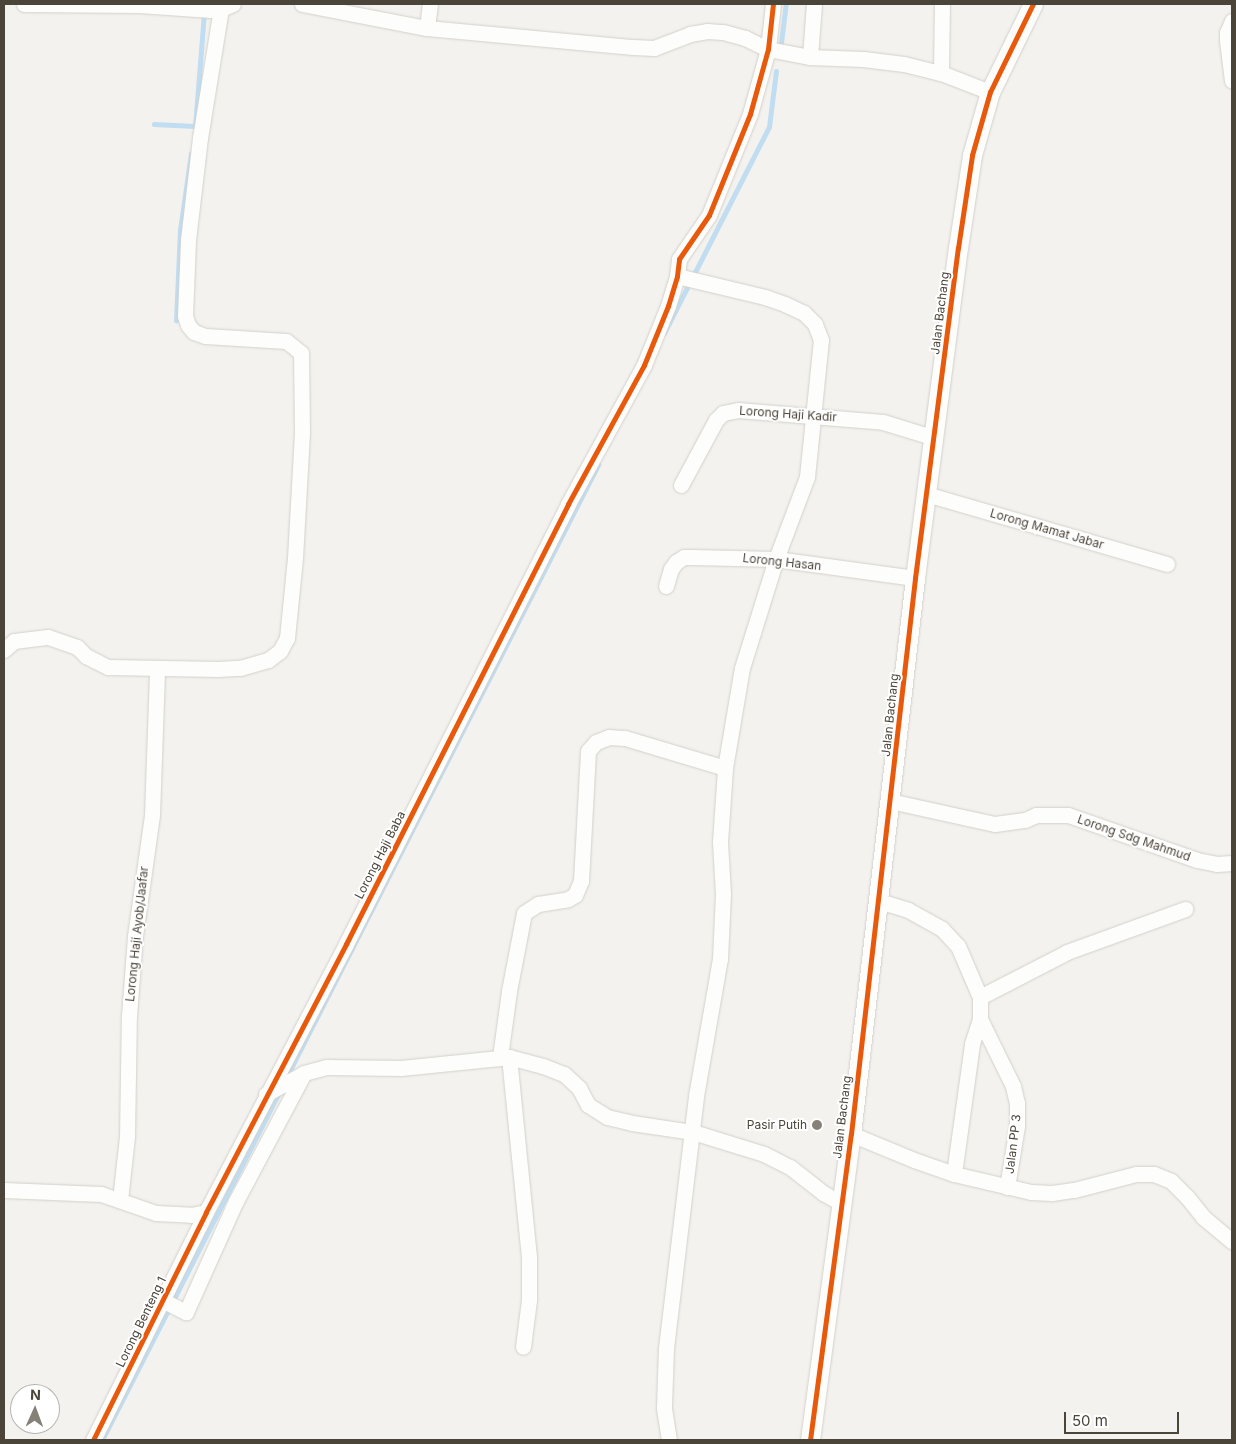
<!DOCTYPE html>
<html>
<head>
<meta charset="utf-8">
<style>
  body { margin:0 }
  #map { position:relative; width:1236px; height:1444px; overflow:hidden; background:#f4f2ee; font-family:Inter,sans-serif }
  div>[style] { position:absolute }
  .stream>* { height:4.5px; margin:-2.25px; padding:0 2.25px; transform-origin:2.25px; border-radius:2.25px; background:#c0ddf1 }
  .roads { filter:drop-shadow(0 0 1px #d2d0cb) drop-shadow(0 0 1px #d2d0cb) }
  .minor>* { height:15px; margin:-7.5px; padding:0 7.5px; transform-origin:7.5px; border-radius:7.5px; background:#fdfdfc }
  .tertiary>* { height:19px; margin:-9.5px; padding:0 9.5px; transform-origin:9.5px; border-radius:9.5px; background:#fdfdfc }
  .cycleway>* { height:5px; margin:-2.5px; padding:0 2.5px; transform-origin:2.5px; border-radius:2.5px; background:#e8590c }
  .dots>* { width:14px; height:14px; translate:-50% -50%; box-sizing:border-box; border:2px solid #fff; border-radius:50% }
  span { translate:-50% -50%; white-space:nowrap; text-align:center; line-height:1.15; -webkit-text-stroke:4px #fff; paint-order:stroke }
  .street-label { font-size:12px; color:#4b4439 }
  .poi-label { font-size:12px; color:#4b4439 }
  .right { translate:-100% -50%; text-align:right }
  .frame { position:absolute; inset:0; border:5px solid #4b4439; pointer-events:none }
  .north { position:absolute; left:10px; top:1384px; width:50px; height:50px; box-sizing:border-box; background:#fff; border:1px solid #b7b4b0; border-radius:50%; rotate:2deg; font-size:14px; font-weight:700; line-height:20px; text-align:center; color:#4b4439 }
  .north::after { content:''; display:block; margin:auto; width:18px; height:22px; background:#868178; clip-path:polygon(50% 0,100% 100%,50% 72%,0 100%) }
  .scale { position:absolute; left:1064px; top:1412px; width:115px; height:22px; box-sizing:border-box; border:2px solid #4b4439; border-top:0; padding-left:6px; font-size:15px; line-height:18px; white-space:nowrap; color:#4b4439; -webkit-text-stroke:4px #fff; paint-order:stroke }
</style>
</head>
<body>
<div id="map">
  <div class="stream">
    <div style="left:781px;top:43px;width:39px;rotate:-83deg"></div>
    <div style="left:154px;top:124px;width:41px;rotate:2.8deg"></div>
    <div style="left:195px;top:127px;width:114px;rotate:-85.5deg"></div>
    <div style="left:176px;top:321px;width:91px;rotate:-87.5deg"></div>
    <div style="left:180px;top:230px;width:77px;rotate:-81.8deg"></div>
    <div style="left:664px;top:333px;width:231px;rotate:-63deg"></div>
    <div style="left:769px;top:127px;width:56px;rotate:-82.9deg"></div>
    <div style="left:286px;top:1078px;width:688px;rotate:-63.03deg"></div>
    <div style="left:102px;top:1440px;width:390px;rotate:-63deg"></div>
  </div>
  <div class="roads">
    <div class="minor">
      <div style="left:24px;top:4px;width:115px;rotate:0.5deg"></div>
      <div style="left:139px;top:5px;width:72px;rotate:4deg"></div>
      <div style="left:211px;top:10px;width:10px;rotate:-6deg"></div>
      <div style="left:221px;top:9px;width:13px;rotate:-23deg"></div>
      <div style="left:302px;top:4px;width:127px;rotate:10.9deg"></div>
      <div style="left:427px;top:28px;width:207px;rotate:5.3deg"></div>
      <div style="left:633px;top:47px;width:21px;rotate:3deg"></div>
      <div style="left:654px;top:48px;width:39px;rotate:-21deg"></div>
      <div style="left:690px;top:34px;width:17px;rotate:-10deg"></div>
      <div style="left:707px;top:31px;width:16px;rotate:4deg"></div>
      <div style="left:723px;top:32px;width:23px;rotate:15deg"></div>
      <div style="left:745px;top:38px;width:25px;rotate:26deg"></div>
      <div style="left:768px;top:49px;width:43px;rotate:10.8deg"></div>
      <div style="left:810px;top:57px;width:53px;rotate:2.2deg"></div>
      <div style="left:863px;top:59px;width:41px;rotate:7deg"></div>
      <div style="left:904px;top:64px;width:38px;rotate:14deg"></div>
      <div style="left:941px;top:73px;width:53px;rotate:21.2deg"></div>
      <div style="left:1232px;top:21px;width:13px;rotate:113deg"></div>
      <div style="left:1227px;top:33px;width:7px;rotate:90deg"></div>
      <div style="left:1227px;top:40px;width:41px;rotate:83deg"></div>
      <div style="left:427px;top:28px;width:24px;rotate:-83deg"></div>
      <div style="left:810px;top:57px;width:53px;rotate:-85.7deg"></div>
      <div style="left:941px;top:73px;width:69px;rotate:-89.2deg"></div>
      <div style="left:681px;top:485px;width:74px;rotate:-61.7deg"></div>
      <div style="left:716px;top:420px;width:10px;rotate:-45deg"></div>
      <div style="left:723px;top:413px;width:15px;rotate:-11deg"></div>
      <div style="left:738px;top:410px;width:145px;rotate:4.7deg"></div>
      <div style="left:883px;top:422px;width:54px;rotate:17.1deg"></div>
      <div style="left:926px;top:494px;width:251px;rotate:16.2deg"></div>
      <div style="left:666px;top:586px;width:18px;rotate:-74deg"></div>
      <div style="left:671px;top:569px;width:9px;rotate:-54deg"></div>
      <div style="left:676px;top:562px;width:9px;rotate:-32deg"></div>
      <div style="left:684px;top:557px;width:9px"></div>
      <div style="left:693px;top:557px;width:83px;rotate:1.4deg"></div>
      <div style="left:776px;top:559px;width:140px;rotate:7.8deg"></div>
      <div style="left:4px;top:650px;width:13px;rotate:-42deg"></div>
      <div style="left:14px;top:641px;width:34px;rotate:-7deg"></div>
      <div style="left:48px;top:637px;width:31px;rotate:19deg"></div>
      <div style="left:77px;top:647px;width:13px;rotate:45deg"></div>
      <div style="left:86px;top:656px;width:25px;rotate:27deg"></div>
      <div style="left:108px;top:667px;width:110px;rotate:1deg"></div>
      <div style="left:218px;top:669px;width:22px;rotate:-3deg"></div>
      <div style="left:240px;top:668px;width:29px;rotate:-16deg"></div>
      <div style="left:268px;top:660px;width:15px;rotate:-37deg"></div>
      <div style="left:280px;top:651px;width:15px;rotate:-62deg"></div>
      <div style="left:287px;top:638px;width:80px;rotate:-84.3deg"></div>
      <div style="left:295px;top:558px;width:126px;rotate:-86.8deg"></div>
      <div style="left:302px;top:432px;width:79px;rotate:-90.7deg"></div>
      <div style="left:301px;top:353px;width:19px;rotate:-141deg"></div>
      <div style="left:286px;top:341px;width:81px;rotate:-176.5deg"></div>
      <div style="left:205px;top:336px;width:12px;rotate:-160deg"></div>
      <div style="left:194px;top:332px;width:9px;rotate:-131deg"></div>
      <div style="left:188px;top:325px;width:9px;rotate:-108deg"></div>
      <div style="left:185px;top:316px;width:76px;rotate:-87.7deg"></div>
      <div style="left:188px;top:240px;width:103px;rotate:-83.3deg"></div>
      <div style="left:200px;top:138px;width:131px;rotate:-80.8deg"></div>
      <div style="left:890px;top:801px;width:107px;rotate:12.4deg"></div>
      <div style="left:995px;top:824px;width:30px;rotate:-8deg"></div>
      <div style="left:1025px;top:820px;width:12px;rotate:-24deg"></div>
      <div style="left:1036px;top:815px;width:32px"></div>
      <div style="left:1068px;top:815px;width:137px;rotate:19.2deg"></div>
      <div style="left:1197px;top:860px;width:20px;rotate:11deg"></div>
      <div style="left:1217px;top:864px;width:15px;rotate:-4deg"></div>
      <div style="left:879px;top:901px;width:30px;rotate:17deg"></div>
      <div style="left:908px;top:910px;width:39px;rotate:29deg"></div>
      <div style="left:942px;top:929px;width:23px;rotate:47deg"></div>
      <div style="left:958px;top:946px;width:56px;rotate:66.7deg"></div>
      <div style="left:980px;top:997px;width:22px;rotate:90deg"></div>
      <div style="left:980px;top:1019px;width:26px;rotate:108deg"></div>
      <div style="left:972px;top:1044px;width:131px;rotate:97.9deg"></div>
      <div style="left:980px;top:997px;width:98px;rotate:-27.3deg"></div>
      <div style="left:1067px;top:952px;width:126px;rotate:-20deg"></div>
      <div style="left:980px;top:1019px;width:75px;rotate:63.8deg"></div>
      <div style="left:1013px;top:1086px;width:17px;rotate:77deg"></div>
      <div style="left:1017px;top:1103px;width:23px;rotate:90deg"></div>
      <div style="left:1017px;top:1126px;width:62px;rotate:99.3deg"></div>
      <div style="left:500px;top:1057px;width:67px;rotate:-82.2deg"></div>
      <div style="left:509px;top:991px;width:79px;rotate:-79.1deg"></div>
      <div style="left:524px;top:913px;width:17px;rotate:-33deg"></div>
      <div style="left:538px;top:904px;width:30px;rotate:-9deg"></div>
      <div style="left:568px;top:899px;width:8px;rotate:-30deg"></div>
      <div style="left:575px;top:895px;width:15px;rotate:-67deg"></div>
      <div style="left:581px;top:881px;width:130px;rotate:-86.9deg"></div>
      <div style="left:588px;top:751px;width:12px;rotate:-48deg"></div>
      <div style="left:596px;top:742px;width:14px;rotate:-21deg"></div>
      <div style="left:609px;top:737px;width:16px;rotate:4deg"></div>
      <div style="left:625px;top:738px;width:104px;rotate:16.7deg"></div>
      <div style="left:509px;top:1057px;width:202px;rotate:84.3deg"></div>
      <div style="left:529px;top:1258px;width:42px;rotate:90deg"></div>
      <div style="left:529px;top:1300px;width:47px;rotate:97.3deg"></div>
      <div style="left:266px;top:1094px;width:43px;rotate:-28.9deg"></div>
      <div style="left:304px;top:1073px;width:24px;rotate:-15deg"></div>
      <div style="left:327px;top:1067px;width:74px;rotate:0.8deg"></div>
      <div style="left:401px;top:1068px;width:109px;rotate:-5.8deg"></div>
      <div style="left:509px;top:1057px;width:35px;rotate:15deg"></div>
      <div style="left:543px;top:1066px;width:22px;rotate:21deg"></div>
      <div style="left:564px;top:1074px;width:21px;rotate:43deg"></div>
      <div style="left:579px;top:1088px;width:19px;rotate:62deg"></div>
      <div style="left:588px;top:1105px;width:22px;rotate:32deg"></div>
      <div style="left:607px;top:1117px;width:26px;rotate:13deg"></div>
      <div style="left:632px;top:1123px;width:62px;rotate:8.4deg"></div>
      <div style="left:693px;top:1132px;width:74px;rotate:17.2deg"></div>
      <div style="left:764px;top:1154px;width:29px;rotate:27deg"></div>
      <div style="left:790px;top:1167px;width:42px;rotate:38.2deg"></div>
      <div style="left:823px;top:1193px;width:21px;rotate:29deg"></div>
      <div style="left:851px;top:1134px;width:68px;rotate:22.4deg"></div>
      <div style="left:914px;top:1160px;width:42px;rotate:19.3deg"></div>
      <div style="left:954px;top:1174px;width:79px;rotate:13.2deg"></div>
      <div style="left:1031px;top:1192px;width:21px;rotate:3deg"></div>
      <div style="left:1052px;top:1193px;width:22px;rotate:-8deg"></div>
      <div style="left:1074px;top:1190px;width:64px;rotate:-14.5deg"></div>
      <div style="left:1136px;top:1174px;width:18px"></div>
      <div style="left:1154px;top:1174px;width:18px;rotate:22deg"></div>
      <div style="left:1171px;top:1181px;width:23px;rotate:45deg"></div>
      <div style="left:1187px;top:1197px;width:26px;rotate:51deg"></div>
      <div style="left:1203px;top:1217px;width:38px;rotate:40deg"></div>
      <div style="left:4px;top:1190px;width:97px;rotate:2.4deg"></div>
      <div style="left:101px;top:1194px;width:58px;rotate:19.1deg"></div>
      <div style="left:156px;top:1213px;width:35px;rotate:3deg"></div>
      <div style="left:191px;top:1215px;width:15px;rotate:-11deg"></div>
      <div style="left:120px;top:1200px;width:63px;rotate:-83.7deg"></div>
      <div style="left:127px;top:1137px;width:121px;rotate:-89.1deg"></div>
      <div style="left:129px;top:1016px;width:80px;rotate:-85.7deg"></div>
      <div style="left:135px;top:936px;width:122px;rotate:-82deg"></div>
      <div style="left:152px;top:815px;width:146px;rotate:-88deg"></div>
      <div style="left:162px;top:1300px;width:27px;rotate:27deg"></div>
      <div style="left:186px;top:1312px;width:122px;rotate:-65.8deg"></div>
      <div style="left:236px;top:1201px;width:145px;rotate:-62deg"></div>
      <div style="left:93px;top:1440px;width:254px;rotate:-63.6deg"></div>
      <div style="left:206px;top:1212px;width:302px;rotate:-62.4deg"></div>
      <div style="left:346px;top:944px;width:493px;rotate:-63.2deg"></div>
      <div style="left:568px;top:504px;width:158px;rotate:-61.3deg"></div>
      <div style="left:644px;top:365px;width:64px;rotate:-67.9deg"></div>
      <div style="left:668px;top:306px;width:31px;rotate:-73deg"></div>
      <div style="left:677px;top:276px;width:17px;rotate:-83deg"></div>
      <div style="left:679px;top:259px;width:53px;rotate:-55.7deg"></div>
      <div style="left:709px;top:215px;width:109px;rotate:-67.9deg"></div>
      <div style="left:750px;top:114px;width:67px;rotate:-74.5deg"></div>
      <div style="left:768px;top:49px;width:45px;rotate:-83.7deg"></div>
      <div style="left:669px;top:1440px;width:33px;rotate:-99deg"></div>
      <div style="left:664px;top:1407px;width:59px;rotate:-88.1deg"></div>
      <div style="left:666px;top:1348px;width:254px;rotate:-83.2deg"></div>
      <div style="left:696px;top:1096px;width:139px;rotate:-80.1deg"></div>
      <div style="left:720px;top:959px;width:65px;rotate:-87.4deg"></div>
      <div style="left:723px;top:894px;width:52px;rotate:-93.3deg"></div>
      <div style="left:720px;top:842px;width:74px;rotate:-86.1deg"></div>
      <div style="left:725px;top:768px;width:101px;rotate:-80.4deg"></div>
      <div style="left:742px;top:668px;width:114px;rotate:-72.7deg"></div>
      <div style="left:776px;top:559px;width:88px;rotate:-69.3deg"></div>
      <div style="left:807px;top:477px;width:138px;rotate:-84.2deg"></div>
      <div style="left:821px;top:340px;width:17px;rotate:-111deg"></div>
      <div style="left:815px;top:324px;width:16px;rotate:-135deg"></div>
      <div style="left:804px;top:313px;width:21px;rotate:-155deg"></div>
      <div style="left:785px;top:304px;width:21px;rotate:-161deg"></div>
      <div style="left:765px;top:297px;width:90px;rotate:-166.6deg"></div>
    </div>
    <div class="tertiary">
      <div style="left:810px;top:1440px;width:309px;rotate:-82.4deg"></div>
      <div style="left:851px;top:1134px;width:560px;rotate:-83.43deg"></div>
      <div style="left:915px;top:578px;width:333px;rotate:-82.6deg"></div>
      <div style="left:958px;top:248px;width:94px;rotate:-81.4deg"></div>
      <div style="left:972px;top:155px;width:66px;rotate:-74.1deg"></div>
      <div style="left:990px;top:92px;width:98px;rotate:-64deg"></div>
    </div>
  </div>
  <div class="cycleway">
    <div style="left:93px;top:1440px;width:254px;rotate:-63.6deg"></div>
    <div style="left:206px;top:1212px;width:302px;rotate:-62.4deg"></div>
    <div style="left:346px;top:944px;width:493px;rotate:-63.2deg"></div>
    <div style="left:568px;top:504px;width:158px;rotate:-61.3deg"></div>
    <div style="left:644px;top:365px;width:64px;rotate:-67.9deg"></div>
    <div style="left:668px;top:306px;width:31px;rotate:-73deg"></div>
    <div style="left:677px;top:276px;width:17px;rotate:-83deg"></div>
    <div style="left:679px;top:259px;width:53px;rotate:-55.7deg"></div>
    <div style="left:709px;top:215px;width:109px;rotate:-67.9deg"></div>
    <div style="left:750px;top:114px;width:67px;rotate:-74.5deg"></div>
    <div style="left:768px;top:49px;width:45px;rotate:-83.7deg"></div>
    <div style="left:810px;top:1440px;width:309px;rotate:-82.4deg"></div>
    <div style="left:851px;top:1134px;width:560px;rotate:-83.43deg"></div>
    <div style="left:915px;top:578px;width:333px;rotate:-82.6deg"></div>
    <div style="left:958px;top:248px;width:94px;rotate:-81.4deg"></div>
    <div style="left:972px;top:155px;width:66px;rotate:-74.1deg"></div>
    <div style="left:990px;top:92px;width:98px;rotate:-64deg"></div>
  </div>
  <div class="dots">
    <div style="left:817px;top:1125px;background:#868178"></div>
  </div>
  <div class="street-label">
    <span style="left:940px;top:313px;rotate:-83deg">Jalan Bachang</span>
    <span style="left:788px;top:414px;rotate:4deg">Lorong Haji Kadir</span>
    <span style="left:1047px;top:529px;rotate:16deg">Lorong Mamat Jabar</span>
    <span style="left:782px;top:562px;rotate:6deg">Lorong Hasan</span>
    <span style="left:890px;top:715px;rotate:-84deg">Jalan Bachang</span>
    <span style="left:1134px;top:838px;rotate:19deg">Lorong Sdg Mahmud</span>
    <span style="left:380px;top:855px;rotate:-63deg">Lorong Haji Baba</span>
    <span style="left:137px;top:934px;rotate:-84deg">Lorong Haji Ayob/Jaafar</span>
    <span style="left:842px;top:1117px;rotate:-83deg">Jalan Bachang</span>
    <span style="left:1013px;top:1144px;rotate:-83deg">Jalan PP 3</span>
    <span style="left:141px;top:1322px;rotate:-64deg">Lorong Benteng 1</span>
  </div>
  <div class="poi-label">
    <span class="right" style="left:807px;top:1125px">Pasir Putih</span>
  </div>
  <div class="frame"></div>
  <div class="north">N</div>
  <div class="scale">50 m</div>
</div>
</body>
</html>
